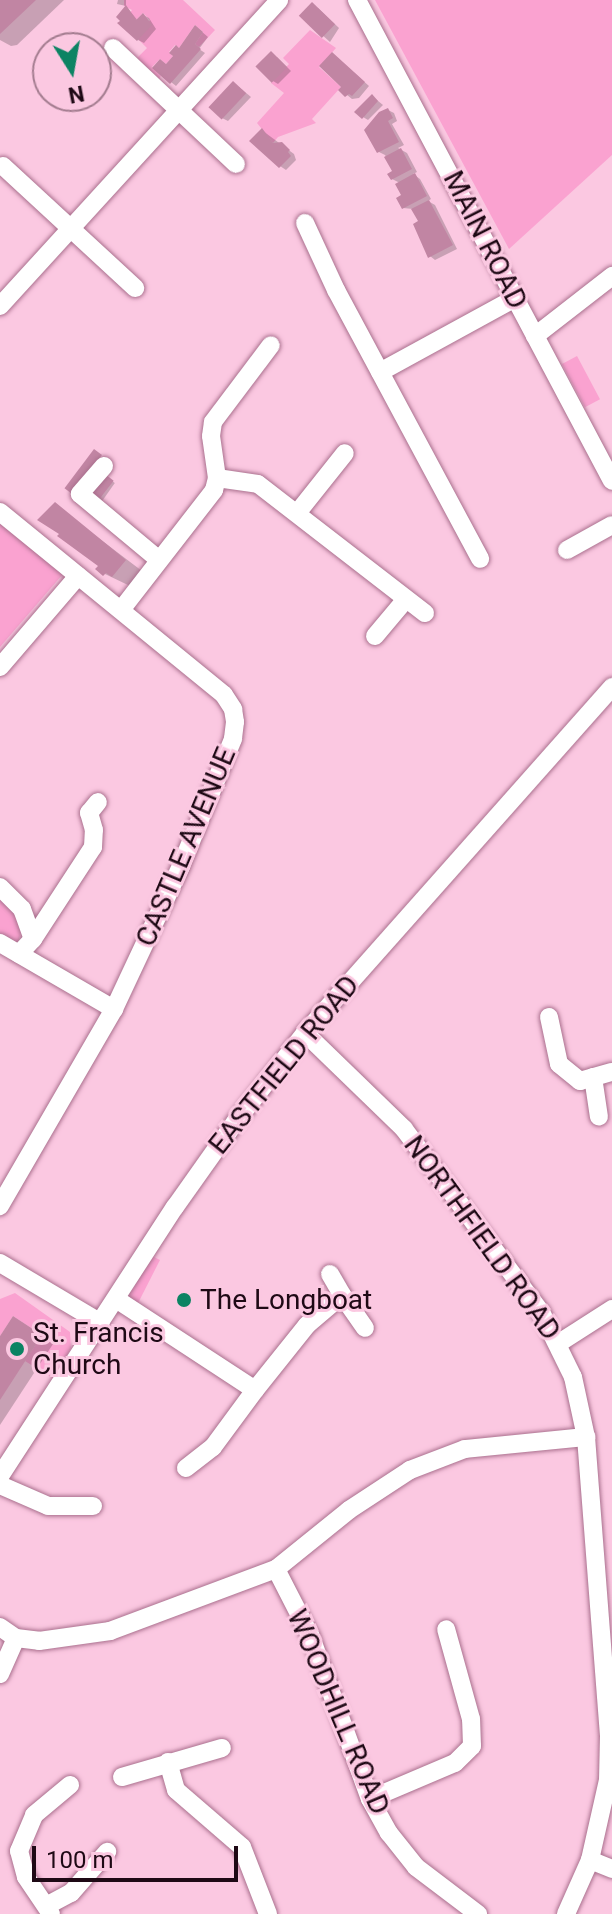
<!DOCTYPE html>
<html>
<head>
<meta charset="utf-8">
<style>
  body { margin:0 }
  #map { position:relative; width:612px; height:1914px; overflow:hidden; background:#fbc8e1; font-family:Roboto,sans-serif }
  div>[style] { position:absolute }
  .green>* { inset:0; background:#faa2d0; transform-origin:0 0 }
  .shadow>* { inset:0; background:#0003; transform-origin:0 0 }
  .building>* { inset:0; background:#c185a3; transform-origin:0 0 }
  .roads { filter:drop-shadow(0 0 2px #aa708e) drop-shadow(0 0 2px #aa708e) }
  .minor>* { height:18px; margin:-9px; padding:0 9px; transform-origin:9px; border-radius:9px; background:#fff }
  .dots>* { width:22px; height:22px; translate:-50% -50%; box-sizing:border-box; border:4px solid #fbc8e1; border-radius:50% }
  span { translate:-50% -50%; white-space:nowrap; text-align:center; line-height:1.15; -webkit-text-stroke:6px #fbc8e1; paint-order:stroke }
  .street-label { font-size:28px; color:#1e0915 }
  .poi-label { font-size:28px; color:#1e0915 }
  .left { translate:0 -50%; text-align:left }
  .north { position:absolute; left:32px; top:32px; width:80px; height:80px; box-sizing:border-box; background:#fbc8e1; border:2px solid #a37c8f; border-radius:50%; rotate:169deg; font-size:22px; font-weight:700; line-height:32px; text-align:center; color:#1e0915 }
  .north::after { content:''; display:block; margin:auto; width:28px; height:36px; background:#0c8363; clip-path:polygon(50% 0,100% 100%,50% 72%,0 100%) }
  .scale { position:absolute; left:32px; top:1846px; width:206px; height:36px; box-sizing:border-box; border:4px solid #1e0915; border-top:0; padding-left:10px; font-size:24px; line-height:28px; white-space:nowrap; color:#1e0915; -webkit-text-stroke:6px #fbc8e1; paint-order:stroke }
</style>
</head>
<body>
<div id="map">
  <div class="green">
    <div style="clip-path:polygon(124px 0,183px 0,215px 30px,199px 47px,195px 44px,203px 32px,195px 25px,179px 48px,175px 45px,169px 52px,173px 56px,166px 64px,160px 59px,152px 67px,161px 76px,159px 79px,137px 58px,147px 48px,138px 39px,150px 20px,143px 13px,136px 20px,129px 14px,132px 10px,124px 6px)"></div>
    <div style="clip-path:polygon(375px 0,612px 0,612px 155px,509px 249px)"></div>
    <div style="clip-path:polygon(310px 30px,336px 48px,319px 67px,341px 87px,312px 119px,316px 123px,278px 137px,273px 143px,257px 123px,284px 93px,271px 83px,289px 64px,283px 58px)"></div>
    <div style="left:577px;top:356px;width:49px;height:17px;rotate:62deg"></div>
    <div style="clip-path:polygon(0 524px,63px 574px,0 647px)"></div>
    <div style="clip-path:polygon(0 893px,11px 901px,22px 928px,18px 943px,0 933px)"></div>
    <div style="clip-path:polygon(152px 1256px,160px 1260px,136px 1307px,128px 1297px)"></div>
    <div style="clip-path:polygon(15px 1293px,70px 1332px,71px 1348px,54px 1379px,25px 1361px,42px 1335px,13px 1316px,0 1336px,0 1299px)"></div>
  </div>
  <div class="shadow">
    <div style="clip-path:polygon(0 0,64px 0,17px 45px,11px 46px,0 40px)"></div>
    <div style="clip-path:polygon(118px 0,126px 0,126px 6px,117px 4px)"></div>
    <div style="clip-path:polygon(127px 7px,138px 21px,143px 15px,149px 18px,156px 29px,144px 43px,138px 40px)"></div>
    <div style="clip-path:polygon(318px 8px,339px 28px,330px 42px,301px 16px)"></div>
    <div style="clip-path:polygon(201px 31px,208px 37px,199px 49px,205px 53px,176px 86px,171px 82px,167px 66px)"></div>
    <div style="clip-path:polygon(333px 54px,369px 86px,359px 98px,352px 99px,341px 90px,344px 87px)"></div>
    <div style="clip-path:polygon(277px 57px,291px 71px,278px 84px,273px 81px)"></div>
    <div style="clip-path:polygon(239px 87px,251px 97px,228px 121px,222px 118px)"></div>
    <div style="clip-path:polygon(372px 96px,383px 105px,368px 120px,363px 117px)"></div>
    <div style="clip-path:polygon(388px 110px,394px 113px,397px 121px,392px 124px,404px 145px,398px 148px,407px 153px,417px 172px,413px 174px,420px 179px,431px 199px,428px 201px,435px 205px,457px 249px,435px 260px,430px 256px,421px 222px,413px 209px,403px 208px,400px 183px,392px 179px,395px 172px,385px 155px,379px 152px)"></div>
    <div style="clip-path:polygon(263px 131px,294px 154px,296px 160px,286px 170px,280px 166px)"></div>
    <div style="left:105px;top:476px;width:12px;height:23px;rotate:35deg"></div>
    <div style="clip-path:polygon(55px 505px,142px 571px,130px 586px,105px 574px,100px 565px,62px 533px)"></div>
    <div style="clip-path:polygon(26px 1326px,53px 1344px,0 1425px,0 1340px)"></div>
  </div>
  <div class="building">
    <div style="clip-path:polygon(0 0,36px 0,0 34px)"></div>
    <div style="left:312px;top:2px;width:32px;height:19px;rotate:44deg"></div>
    <div style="clip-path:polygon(126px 5px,136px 20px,143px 13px,152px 25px,137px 41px,117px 23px,120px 21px,116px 17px)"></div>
    <div style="clip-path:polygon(195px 25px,203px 32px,195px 44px,201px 49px,170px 84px,152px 68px,160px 59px,166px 64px,173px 56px,169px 53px,176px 45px,179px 48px)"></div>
    <div style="left:271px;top:51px;width:23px;height:22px;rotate:45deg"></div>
    <div style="clip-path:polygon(332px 52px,365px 82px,352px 96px,349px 94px,345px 97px,338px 90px,341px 87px,319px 66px)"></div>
    <div style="left:233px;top:81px;width:18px;height:36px;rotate:43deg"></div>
    <div style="clip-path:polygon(372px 94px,378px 101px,362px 119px,354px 112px)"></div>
    <div style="clip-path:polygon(388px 108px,393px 118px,388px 121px,399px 142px,377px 153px,364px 130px,379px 112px)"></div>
    <div style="clip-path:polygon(262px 128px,273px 143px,282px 142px,290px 150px,288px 152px,291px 156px,279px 168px,249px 141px)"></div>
    <div style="clip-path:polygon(401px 148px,412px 169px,391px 180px,387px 174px,392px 171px,384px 157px)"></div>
    <div style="clip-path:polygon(415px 173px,427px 196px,402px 209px,396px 198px,401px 195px,395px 184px)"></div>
    <div style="clip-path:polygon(429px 200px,453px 245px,428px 258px,413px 224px,418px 221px,411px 209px)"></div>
    <div style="left:94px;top:449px;width:10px;height:49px;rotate:37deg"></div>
    <div style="left:105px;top:474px;width:11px;height:27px;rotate:38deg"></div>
    <div style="clip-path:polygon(55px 502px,126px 560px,112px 577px,106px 573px,103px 576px,95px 569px,98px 566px,57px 536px,59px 534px,37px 520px)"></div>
    <div style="clip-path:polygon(13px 1316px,42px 1335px,0 1400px,0 1336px)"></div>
  </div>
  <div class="roads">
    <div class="minor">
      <div style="left:357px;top:0;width:544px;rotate:62.07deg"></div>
      <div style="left:113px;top:48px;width:169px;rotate:43.3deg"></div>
      <div style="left:3px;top:166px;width:180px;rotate:42.7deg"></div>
      <div style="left:305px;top:223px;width:74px;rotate:65.2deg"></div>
      <div style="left:336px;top:290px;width:305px;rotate:61.8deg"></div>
      <div style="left:0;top:306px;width:414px;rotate:-47.6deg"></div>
      <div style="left:535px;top:336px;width:98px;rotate:-37.9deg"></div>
      <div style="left:380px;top:372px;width:154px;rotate:-28.7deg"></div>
      <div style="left:104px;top:466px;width:37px;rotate:131deg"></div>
      <div style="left:80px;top:494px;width:102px;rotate:39.8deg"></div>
      <div style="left:217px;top:478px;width:41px;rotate:8.3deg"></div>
      <div style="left:258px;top:484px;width:211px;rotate:37.7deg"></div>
      <div style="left:0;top:512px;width:289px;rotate:39.2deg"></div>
      <div style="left:224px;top:695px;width:17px;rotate:57deg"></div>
      <div style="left:233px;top:709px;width:13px;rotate:81deg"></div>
      <div style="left:235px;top:722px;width:17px;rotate:97deg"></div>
      <div style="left:233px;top:739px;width:137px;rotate:112.3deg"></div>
      <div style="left:181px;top:866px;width:158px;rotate:115.1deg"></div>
      <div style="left:114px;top:1009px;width:228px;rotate:120.1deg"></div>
      <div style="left:298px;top:512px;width:75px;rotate:-51.5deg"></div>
      <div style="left:567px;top:550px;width:51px;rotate:-29.1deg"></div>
      <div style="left:121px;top:610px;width:152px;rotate:-52.2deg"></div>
      <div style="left:214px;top:490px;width:12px;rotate:-76deg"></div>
      <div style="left:217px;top:478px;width:42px;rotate:-98.1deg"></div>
      <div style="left:211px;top:436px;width:14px;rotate:-82deg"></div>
      <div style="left:213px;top:422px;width:96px;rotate:-53deg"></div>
      <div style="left:375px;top:636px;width:48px;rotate:-50deg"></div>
      <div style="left:0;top:667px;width:120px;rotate:-49.4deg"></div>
      <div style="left:0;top:887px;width:31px;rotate:45deg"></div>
      <div style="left:22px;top:909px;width:32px;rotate:70deg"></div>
      <div style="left:0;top:943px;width:132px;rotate:30.1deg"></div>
      <div style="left:19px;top:954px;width:21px;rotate:-47deg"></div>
      <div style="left:33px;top:939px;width:110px;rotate:-56.9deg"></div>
      <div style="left:93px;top:847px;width:17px;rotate:-87deg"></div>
      <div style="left:94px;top:830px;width:18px;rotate:-106deg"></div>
      <div style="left:89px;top:813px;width:14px;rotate:-51deg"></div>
      <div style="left:549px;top:1017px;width:48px;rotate:78deg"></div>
      <div style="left:559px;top:1064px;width:27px;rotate:39deg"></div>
      <div style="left:580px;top:1081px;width:33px;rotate:-16deg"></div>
      <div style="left:305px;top:1033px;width:138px;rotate:44.1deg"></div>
      <div style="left:404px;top:1129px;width:229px;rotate:53.2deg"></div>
      <div style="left:541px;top:1312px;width:72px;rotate:63.8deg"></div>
      <div style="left:573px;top:1377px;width:61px;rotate:77.8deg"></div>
      <div style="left:586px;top:1437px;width:300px;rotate:85.6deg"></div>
      <div style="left:609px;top:1736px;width:44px;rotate:91.3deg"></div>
      <div style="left:608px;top:1780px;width:82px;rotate:102.7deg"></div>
      <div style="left:590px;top:1860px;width:59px;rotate:114deg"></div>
      <div style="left:593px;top:1077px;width:40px;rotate:81.5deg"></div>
      <div style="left:0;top:1263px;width:117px;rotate:30.7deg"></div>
      <div style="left:330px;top:1274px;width:24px;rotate:60deg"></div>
      <div style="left:116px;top:1299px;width:166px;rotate:33.2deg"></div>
      <div style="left:255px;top:1390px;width:83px;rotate:-51.3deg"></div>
      <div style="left:307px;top:1325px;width:46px;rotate:-40.6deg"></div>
      <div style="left:342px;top:1295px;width:40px;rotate:55.1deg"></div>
      <div style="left:559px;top:1343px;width:63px;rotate:-32.7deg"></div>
      <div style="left:186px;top:1468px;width:34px;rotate:-38deg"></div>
      <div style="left:213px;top:1447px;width:71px;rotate:-53.6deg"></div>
      <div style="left:0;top:1476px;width:321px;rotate:-57deg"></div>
      <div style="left:175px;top:1207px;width:105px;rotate:-54.7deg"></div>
      <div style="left:236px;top:1121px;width:112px;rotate:-51.9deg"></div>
      <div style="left:305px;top:1033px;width:463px;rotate:-48.4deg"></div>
      <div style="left:0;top:1485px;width:52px;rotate:23.6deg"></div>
      <div style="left:48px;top:1506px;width:45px"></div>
      <div style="left:276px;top:1569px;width:76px;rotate:62.8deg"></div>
      <div style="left:311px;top:1637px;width:172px;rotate:70deg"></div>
      <div style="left:370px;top:1799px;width:39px;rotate:61deg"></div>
      <div style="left:389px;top:1833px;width:43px;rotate:51.5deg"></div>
      <div style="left:416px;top:1867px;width:78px;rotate:37.2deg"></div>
      <div style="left:0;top:1627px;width:19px;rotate:35deg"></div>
      <div style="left:16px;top:1638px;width:23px;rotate:7deg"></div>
      <div style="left:39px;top:1641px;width:72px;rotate:-8deg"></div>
      <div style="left:110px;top:1631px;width:177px;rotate:-20.5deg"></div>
      <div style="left:276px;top:1569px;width:94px;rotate:-38.9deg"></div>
      <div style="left:349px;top:1510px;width:73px;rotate:-33.3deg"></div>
      <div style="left:410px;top:1470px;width:59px;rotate:-20.9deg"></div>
      <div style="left:465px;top:1449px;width:122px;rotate:-5.7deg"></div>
      <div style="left:0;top:1674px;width:39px;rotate:-66deg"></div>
      <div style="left:168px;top:1762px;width:29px;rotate:74deg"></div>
      <div style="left:176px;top:1790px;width:87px;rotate:40.8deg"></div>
      <div style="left:242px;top:1847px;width:72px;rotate:68.8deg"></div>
      <div style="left:122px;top:1777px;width:104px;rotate:-16.2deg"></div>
      <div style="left:370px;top:1799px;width:92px;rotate:-23deg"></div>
      <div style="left:455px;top:1763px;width:24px;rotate:-45deg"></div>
      <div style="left:472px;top:1746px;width:27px;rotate:-92deg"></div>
      <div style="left:471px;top:1719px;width:93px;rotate:-105.5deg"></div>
      <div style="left:590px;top:1860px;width:24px;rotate:22deg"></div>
      <div style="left:48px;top:1905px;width:26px;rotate:-28deg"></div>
      <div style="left:71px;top:1893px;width:55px;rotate:-48.7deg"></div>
      <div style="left:51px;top:1914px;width:45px;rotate:-124deg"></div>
      <div style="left:26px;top:1877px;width:27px;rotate:-105deg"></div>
      <div style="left:19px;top:1851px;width:39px;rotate:-67deg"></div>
      <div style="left:34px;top:1815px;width:47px;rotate:-39.8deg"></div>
    </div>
  </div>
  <div class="dots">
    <div style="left:184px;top:1300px;background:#0c8363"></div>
    <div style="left:17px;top:1349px;background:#0c8363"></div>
  </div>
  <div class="street-label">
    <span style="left:485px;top:240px;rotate:63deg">MAIN ROAD</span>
    <span style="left:186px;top:847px;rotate:-67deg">CASTLE AVENUE</span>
    <span style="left:284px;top:1065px;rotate:-51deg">EASTFIELD ROAD</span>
    <span style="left:482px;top:1238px;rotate:54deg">NORTHFIELD ROAD</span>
    <span style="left:338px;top:1712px;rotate:67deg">WOODHILL ROAD</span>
  </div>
  <div class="poi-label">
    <span class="left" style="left:200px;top:1300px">The Longboat</span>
    <span class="left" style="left:33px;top:1349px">St. Francis<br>Church</span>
  </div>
  <div class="north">N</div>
  <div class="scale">100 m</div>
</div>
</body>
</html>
